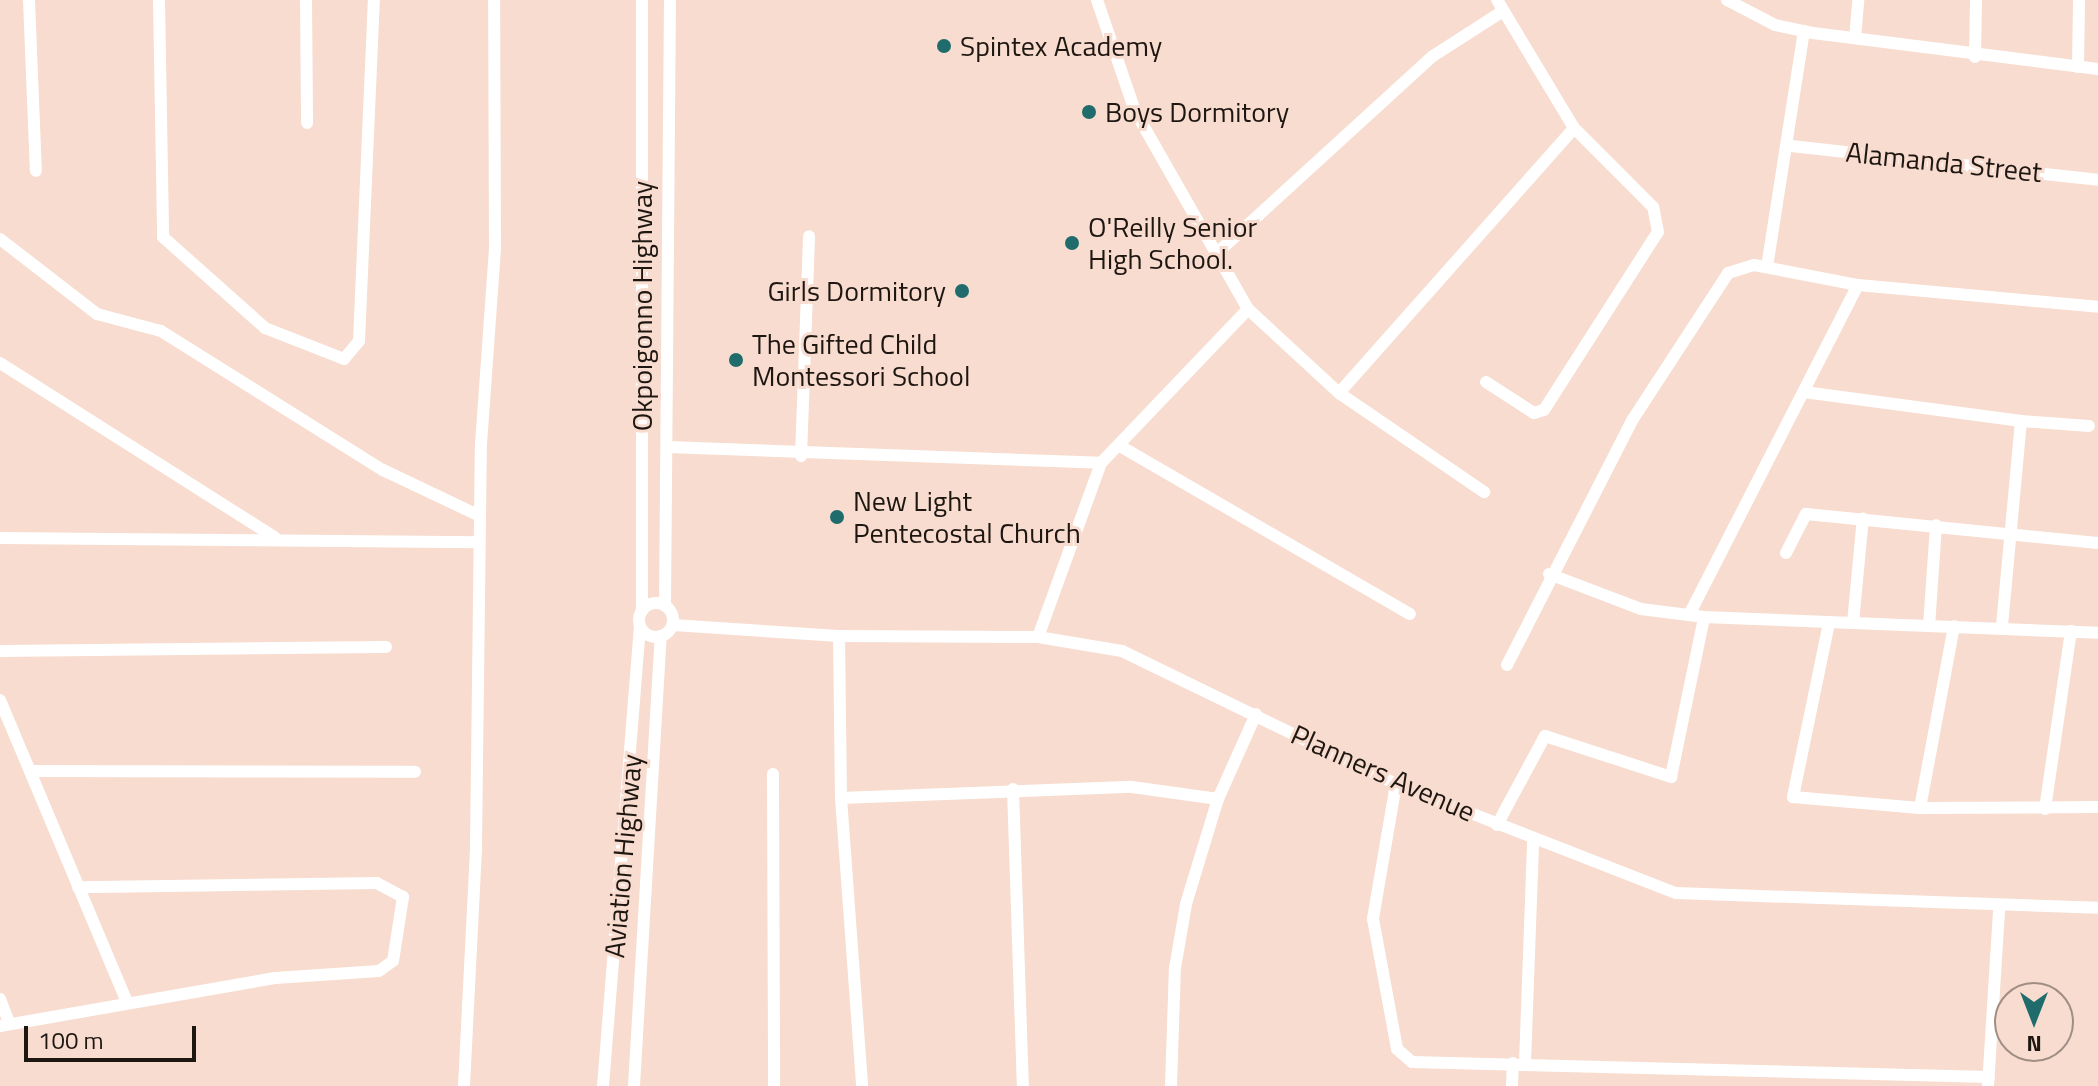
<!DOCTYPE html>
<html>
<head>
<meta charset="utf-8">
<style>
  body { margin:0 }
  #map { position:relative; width:2098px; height:1086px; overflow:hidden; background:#f7dccf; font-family:"Titillium Web",sans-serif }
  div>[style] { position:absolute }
  .street>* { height:12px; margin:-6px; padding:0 6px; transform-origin:6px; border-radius:6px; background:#fff }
  .street>.ring { margin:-6px; padding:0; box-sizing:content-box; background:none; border:12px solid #fff; border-radius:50% }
  .dots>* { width:22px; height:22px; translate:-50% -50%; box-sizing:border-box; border:4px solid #f7dccf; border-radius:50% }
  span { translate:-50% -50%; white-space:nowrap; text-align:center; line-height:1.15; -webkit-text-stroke:6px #f7dccf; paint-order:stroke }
  .poi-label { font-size:28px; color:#1e1611 }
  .left { translate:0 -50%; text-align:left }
  .right { translate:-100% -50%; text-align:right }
  .street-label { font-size:28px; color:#1e1611 }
  .north { position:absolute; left:1994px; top:982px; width:80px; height:80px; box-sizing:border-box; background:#f7dccf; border:2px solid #a08d83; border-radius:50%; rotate:180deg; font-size:22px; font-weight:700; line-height:32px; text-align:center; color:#1e1611 }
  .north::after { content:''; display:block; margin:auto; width:28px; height:36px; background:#206c6c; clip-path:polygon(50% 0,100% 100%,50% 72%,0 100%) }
  .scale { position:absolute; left:24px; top:1026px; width:172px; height:36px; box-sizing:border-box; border:4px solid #1e1611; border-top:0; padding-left:10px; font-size:24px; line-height:28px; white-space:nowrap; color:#1e1611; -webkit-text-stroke:6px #f7dccf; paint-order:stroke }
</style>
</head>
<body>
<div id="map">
  <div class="street">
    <div style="left:29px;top:0;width:171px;rotate:87.7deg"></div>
    <div style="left:159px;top:0;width:237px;rotate:89deg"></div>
    <div style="left:163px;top:237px;width:137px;rotate:41.7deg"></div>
    <div style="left:265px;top:328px;width:85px;rotate:21.4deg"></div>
    <div style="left:344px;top:359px;width:23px;rotate:-50deg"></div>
    <div style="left:359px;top:341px;width:341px;rotate:-87.5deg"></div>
    <div style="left:306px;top:0;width:123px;rotate:89.5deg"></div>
    <div style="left:642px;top:0;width:611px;rotate:90deg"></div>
    <div style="left:1097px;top:0;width:117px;rotate:71.1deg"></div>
    <div style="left:1135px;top:111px;width:228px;rotate:60.3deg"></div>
    <div style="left:1248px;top:309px;width:124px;rotate:42.7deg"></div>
    <div style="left:1339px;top:393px;width:176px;rotate:34.3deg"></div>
    <div style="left:1727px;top:0;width:54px;rotate:27.5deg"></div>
    <div style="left:1775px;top:25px;width:39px;rotate:12deg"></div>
    <div style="left:1813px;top:33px;width:287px;rotate:7.2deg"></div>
    <div style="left:1855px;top:38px;width:38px;rotate:-85deg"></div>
    <div style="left:1975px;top:57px;width:57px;rotate:-89deg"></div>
    <div style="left:2078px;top:67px;width:67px;rotate:-89.1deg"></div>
    <div style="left:1791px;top:146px;width:309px;rotate:6.3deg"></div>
    <div style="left:0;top:239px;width:123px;rotate:37.7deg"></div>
    <div style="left:97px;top:314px;width:66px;rotate:14.9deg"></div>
    <div style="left:161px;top:331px;width:262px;rotate:32.1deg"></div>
    <div style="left:383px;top:470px;width:107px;rotate:25.4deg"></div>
    <div style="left:1217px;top:253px;width:292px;rotate:-42.4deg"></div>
    <div style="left:1433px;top:56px;width:83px;rotate:-32.7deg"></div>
    <div style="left:1767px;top:267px;width:239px;rotate:-81.1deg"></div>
    <div style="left:0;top:363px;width:325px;rotate:32.4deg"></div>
    <div style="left:1486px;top:382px;width:57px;rotate:32.9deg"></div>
    <div style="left:1534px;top:413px;width:10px;rotate:-17deg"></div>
    <div style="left:1544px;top:410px;width:211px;rotate:-57.4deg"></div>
    <div style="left:1658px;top:232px;width:25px;rotate:-101deg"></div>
    <div style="left:1653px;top:207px;width:112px;rotate:-135deg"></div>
    <div style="left:1574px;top:128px;width:149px;rotate:-121deg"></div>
    <div style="left:1804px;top:392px;width:219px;rotate:7.6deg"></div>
    <div style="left:2021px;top:421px;width:207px;rotate:95.3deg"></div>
    <div style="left:1339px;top:393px;width:354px;rotate:-48.4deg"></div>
    <div style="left:2021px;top:421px;width:68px;rotate:4.2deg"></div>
    <div style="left:1120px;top:446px;width:335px;rotate:30.1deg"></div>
    <div style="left:668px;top:447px;width:433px;rotate:2.1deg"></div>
    <div style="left:801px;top:456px;width:220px;rotate:-87.9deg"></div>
    <div style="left:0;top:538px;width:479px;rotate:0.5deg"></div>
    <div style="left:1786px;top:553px;width:44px;rotate:-62.9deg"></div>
    <div style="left:1806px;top:514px;width:293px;rotate:5.7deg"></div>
    <div style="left:1549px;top:574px;width:98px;rotate:20.8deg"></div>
    <div style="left:1641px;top:609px;width:64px;rotate:7.2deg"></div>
    <div style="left:1704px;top:617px;width:394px;rotate:2.3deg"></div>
    <div class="ring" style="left:639px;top:603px;width:22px;height:22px"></div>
    <div style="left:665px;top:606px;width:606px;rotate:-89.53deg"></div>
    <div style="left:1689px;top:615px;width:371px;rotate:-62.9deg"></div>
    <div style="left:1829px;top:623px;width:178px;rotate:101.7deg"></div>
    <div style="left:1793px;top:797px;width:127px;rotate:5deg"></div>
    <div style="left:1920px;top:808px;width:178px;rotate:-0.3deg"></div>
    <div style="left:1853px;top:623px;width:105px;rotate:-84.6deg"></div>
    <div style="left:673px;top:625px;width:166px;rotate:3.8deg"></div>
    <div style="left:839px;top:636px;width:199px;rotate:0.3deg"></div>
    <div style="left:1038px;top:637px;width:85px;rotate:9.5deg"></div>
    <div style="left:1122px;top:651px;width:305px;rotate:25.9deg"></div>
    <div style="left:1396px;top:784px;width:300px;rotate:21.3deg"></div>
    <div style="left:1676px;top:893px;width:422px;rotate:2deg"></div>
    <div style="left:1929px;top:626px;width:101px;rotate:-86deg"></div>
    <div style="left:839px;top:636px;width:162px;rotate:89.3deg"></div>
    <div style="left:841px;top:798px;width:289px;rotate:85.8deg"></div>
    <div style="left:1038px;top:637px;width:185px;rotate:-70.1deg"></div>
    <div style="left:1101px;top:463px;width:213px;rotate:-46.3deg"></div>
    <div style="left:0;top:651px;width:386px;rotate:-0.6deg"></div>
    <div style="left:1507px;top:665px;width:276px;rotate:-62.9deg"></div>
    <div style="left:1633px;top:419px;width:174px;rotate:-56.9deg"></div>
    <div style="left:1728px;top:273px;width:27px;rotate:-17deg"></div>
    <div style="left:1754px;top:265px;width:106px;rotate:10.9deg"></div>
    <div style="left:1858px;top:285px;width:241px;rotate:5.2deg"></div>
    <div style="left:0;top:700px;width:328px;rotate:67.2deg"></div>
    <div style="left:30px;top:771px;width:385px;rotate:0.1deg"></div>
    <div style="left:773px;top:774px;width:312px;rotate:89.8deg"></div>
    <div style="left:1396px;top:784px;width:137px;rotate:99.7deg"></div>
    <div style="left:1373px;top:919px;width:132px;rotate:79.5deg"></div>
    <div style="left:1397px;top:1049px;width:20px;rotate:41deg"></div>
    <div style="left:1412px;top:1062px;width:577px;rotate:1.49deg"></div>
    <div style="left:1013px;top:789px;width:297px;rotate:88.1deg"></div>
    <div style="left:841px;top:798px;width:291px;rotate:-2.2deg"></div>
    <div style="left:1132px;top:787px;width:87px;rotate:7.9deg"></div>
    <div style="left:1920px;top:808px;width:185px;rotate:-79.4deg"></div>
    <div style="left:2045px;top:809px;width:180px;rotate:-81.7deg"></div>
    <div style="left:1497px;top:825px;width:101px;rotate:-61.7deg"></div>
    <div style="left:1545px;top:736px;width:133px;rotate:18deg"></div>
    <div style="left:1671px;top:777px;width:163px;rotate:-78.3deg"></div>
    <div style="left:0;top:999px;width:25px;rotate:69deg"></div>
    <div style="left:0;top:1026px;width:279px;rotate:-9.9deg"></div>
    <div style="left:275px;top:978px;width:104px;rotate:-3.9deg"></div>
    <div style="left:379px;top:971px;width:17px;rotate:-36deg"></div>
    <div style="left:393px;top:961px;width:65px;rotate:-81.1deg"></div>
    <div style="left:403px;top:897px;width:30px;rotate:-152deg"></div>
    <div style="left:377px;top:883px;width:299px;rotate:179.2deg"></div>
    <div style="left:1525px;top:1063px;width:222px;rotate:-87.9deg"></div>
    <div style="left:464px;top:1086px;width:241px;rotate:-87.1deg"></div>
    <div style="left:476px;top:845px;width:401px;rotate:-89.3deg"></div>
    <div style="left:481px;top:444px;width:196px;rotate:-85.9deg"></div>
    <div style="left:495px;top:249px;width:249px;rotate:-90.2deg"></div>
    <div style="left:603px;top:1086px;width:461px;rotate:-85.4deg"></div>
    <div style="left:634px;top:1086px;width:451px;rotate:-86.6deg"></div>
    <div style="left:1171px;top:1086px;width:118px;rotate:-88.1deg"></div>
    <div style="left:1175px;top:968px;width:65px;rotate:-80.2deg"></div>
    <div style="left:1186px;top:904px;width:110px;rotate:-73.1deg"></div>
    <div style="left:1218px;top:799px;width:93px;rotate:-65.9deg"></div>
    <div style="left:1512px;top:1086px;width:23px;rotate:-88deg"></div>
    <div style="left:1988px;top:1086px;width:176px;rotate:-86.4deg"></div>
  </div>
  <div class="dots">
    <div style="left:944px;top:46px;background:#206c6c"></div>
    <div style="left:1089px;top:112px;background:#206c6c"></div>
    <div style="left:1072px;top:243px;background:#206c6c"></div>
    <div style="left:962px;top:291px;background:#206c6c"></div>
    <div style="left:736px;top:360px;background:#206c6c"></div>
    <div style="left:837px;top:517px;background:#206c6c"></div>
  </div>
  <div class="poi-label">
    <span class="left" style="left:960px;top:46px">Spintex Academy</span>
    <span class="left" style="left:1105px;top:112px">Boys Dormitory</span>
    <span class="left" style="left:1088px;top:243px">O'Reilly Senior<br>High School.</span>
    <span class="right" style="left:946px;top:291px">Girls Dormitory</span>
    <span class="left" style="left:752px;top:360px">The Gifted Child<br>Montessori School</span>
    <span class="left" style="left:853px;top:517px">New Light<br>Pentecostal Church</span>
  </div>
  <div class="street-label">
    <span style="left:1944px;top:162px;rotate:6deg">Alamanda Street</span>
    <span style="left:642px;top:306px;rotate:-90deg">Okpoigonno Highway</span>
    <span style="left:1383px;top:773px;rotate:24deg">Planners Avenue</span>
    <span style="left:623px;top:856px;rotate:-85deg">Aviation Highway</span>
  </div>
  <div class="north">N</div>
  <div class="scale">100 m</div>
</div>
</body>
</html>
